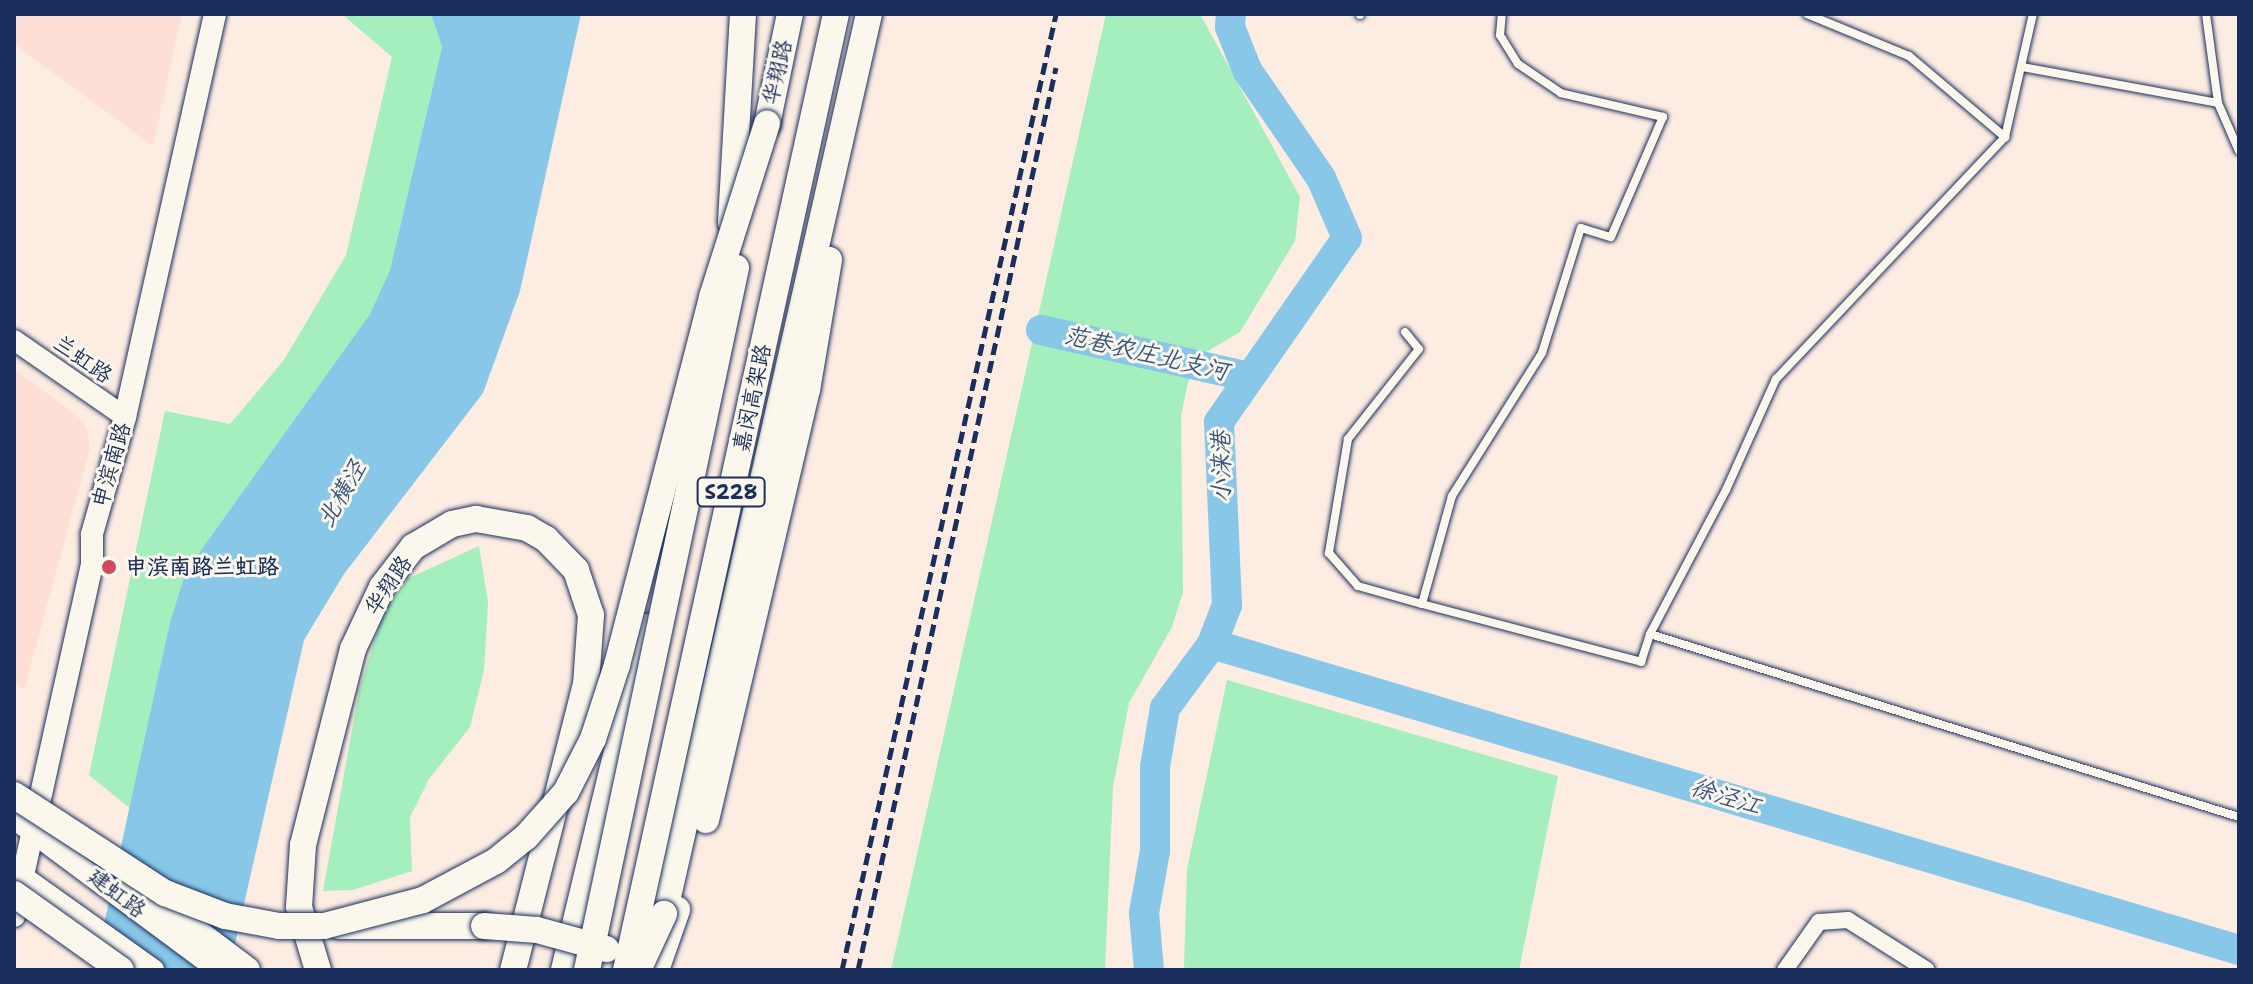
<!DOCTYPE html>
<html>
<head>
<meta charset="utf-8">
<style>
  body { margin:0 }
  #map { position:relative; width:2253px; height:984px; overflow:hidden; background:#fcece2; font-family:"Shantell Sans","LXGW WenKai TC",sans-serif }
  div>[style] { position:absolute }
  .built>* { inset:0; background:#fddfd6 }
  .green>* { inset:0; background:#a5eebd }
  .water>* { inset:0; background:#88c7e8 }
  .river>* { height:30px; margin:-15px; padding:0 15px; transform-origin:15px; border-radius:15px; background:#88c7e8 }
  .roads { filter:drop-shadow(0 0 2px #1b2f5e) drop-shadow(0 0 2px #1b2f5e) }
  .service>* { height:8px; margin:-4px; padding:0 4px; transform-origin:4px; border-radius:4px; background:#fbf7ec }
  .minor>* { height:16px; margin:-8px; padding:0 8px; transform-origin:8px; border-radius:8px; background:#fbf7ec }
  .tertiary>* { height:20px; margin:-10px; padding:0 10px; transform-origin:10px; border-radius:10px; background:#fbf7ec }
  .secondary>* { height:22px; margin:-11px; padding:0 11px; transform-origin:11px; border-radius:11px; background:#fbf7ec }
  .primary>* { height:26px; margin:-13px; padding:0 13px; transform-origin:13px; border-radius:13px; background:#fbf7ec }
  .trunk>* { height:26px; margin:-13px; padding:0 13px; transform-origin:13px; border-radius:13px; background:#fbf7ec }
  .rail>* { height:5px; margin-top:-2.5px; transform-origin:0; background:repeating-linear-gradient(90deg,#1b2f5e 0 12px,transparent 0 18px) }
  .bridges { filter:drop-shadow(0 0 2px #1b2f5e) drop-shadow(0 0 2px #1b2f5e) }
  .trunk-bridge>* { height:26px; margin:-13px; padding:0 13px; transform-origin:13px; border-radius:13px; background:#fbf7ec }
  .dots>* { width:22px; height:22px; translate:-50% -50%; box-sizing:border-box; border:4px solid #fbf7ec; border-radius:50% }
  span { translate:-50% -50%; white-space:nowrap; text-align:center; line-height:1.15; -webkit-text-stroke:6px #fbf7ec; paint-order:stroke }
  .shield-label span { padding:2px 6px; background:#fbf7ec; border:2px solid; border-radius:6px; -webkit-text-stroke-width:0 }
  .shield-label { font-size:20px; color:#1b2f5e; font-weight:700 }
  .street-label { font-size:22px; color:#1b2f5e }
  .poi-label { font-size:22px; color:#1b2f5e; font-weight:700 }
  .left { translate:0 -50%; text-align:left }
  .water-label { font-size:24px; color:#365580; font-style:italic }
  .frame { position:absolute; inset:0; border:16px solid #1b2f5e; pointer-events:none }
</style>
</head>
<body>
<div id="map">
  <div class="built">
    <div style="clip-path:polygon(14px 14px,182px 14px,153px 146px,14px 44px)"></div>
    <div style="clip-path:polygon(14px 369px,75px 414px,87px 429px,90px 448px,24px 690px,14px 683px)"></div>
  </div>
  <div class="green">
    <div style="clip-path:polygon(342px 14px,431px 14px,442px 47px,390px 270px,370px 314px,186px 571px,170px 622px,131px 809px,89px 775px,165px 411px,230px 424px,284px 360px,346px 255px,392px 57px)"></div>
    <div style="clip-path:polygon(1106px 14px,1200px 14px,1300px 197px,1295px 241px,1240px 332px,1206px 352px,1188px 382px,1181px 416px,1183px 592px,1172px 627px,1129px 703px,1113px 787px,1105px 970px,891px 970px)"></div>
    <div style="clip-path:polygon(479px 546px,488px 602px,484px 670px,470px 727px,429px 779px,410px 817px,412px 871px,353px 890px,323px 891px,359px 691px,383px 613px,407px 579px)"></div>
    <div style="clip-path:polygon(1227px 680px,1558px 776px,1519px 970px,1184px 970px,1187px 869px)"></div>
  </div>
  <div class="water">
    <div style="clip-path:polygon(431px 14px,581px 14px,520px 291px,483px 393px,344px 574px,304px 640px,229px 970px,94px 970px,170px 622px,186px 571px,370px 314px,390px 270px,442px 47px)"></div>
  </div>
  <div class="river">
    <div style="left:1041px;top:330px;width:214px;rotate:12.7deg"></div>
    <div style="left:1212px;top:644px;width:1072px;rotate:16.59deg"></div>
    <div style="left:1149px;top:970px;width:57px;rotate:-95deg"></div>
    <div style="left:1144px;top:913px;width:63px;rotate:-79.9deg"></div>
    <div style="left:1155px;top:851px;width:84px;rotate:-90deg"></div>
    <div style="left:1155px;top:767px;width:60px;rotate:-80.4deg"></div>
    <div style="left:1165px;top:708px;width:79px;rotate:-53.7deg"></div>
    <div style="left:1212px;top:644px;width:42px;rotate:-69deg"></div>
    <div style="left:1227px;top:605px;width:183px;rotate:-92.5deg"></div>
    <div style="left:1219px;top:422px;width:224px;rotate:-55.2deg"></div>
    <div style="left:1347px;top:238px;width:65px;rotate:-113.4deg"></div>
    <div style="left:1321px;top:178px;width:131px;rotate:-124.4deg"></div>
    <div style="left:1247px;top:70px;width:46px;rotate:-111.6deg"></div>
    <div style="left:1230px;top:27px;width:13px;rotate:-86deg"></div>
  </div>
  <div class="roads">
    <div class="service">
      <div style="left:1807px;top:14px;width:110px;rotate:22.4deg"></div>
      <div style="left:1909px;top:56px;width:126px;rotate:40.2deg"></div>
      <div style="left:2206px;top:14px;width:90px;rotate:82.3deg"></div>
      <div style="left:2218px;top:103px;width:52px;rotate:66.4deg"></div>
      <div style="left:1360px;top:15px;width:1px;rotate:-90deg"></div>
      <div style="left:2022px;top:67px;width:199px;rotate:10.4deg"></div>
      <div style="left:1405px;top:332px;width:22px;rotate:51deg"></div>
      <div style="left:1419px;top:349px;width:115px;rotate:128.3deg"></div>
      <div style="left:1348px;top:439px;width:116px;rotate:99.5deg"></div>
      <div style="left:1329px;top:553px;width:44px;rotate:48.7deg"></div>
      <div style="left:1358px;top:586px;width:66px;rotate:15.7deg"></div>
      <div style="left:1422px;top:604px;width:112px;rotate:-74.5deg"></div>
      <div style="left:1452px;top:496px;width:169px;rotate:-57.8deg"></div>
      <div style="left:1542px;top:353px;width:131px;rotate:-72.7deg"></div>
      <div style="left:1581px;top:228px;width:31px;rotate:17deg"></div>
      <div style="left:1611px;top:237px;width:131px;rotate:-66.6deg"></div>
      <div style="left:1663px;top:117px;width:105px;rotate:-166.8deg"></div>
      <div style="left:1561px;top:93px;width:52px;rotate:-146deg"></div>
      <div style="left:1518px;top:64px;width:34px;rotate:-122deg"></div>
      <div style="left:1500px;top:35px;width:21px;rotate:-85deg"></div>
      <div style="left:1422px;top:604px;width:227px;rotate:14.8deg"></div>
      <div style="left:1641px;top:662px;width:29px;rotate:-72deg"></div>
      <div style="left:1650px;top:634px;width:163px;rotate:-62.2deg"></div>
      <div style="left:1726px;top:490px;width:122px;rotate:-65.8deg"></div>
      <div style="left:1776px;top:379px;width:333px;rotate:-46.6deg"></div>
      <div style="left:2005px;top:137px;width:126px;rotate:-77.2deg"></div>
      <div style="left:1650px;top:634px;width:617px;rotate:17.26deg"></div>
    </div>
    <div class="minor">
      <div style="left:1785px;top:970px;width:59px;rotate:-54.7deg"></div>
      <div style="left:1819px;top:922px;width:29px;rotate:-4deg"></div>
      <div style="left:1848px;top:920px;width:93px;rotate:32.3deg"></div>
    </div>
    <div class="tertiary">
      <div style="left:14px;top:340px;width:135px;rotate:34.7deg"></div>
    </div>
    <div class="secondary">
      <div style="left:14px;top:818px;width:255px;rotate:36.6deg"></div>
      <div style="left:14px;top:871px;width:171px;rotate:35.5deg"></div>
      <div style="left:14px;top:916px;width:362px;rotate:-77.5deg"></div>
      <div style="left:92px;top:563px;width:29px;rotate:-90deg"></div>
      <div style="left:92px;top:534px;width:122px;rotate:-74.2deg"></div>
      <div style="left:125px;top:417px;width:413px;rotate:-77.4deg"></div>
    </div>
    <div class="primary">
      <div style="left:318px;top:970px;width:66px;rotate:-106.8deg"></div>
      <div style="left:299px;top:907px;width:62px;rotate:-86.3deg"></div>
      <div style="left:303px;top:845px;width:202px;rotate:-75.7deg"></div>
      <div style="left:353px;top:649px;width:68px;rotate:-64.9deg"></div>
      <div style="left:382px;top:587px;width:51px;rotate:-52.2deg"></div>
      <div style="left:413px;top:547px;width:45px;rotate:-30.5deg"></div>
      <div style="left:452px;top:524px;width:25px;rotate:-12deg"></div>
      <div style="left:476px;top:519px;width:52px;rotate:10deg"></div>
      <div style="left:527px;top:528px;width:22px;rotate:30deg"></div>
      <div style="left:546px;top:539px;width:43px;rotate:45.9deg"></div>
      <div style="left:576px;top:570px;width:47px;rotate:71.6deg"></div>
      <div style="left:591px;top:615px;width:69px;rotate:94.1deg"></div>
      <div style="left:586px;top:684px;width:295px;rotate:104.3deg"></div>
      <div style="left:564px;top:970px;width:353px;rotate:-76.4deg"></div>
    </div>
    <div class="trunk">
      <div style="left:767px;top:124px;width:112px;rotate:-78.2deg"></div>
      <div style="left:731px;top:222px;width:208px;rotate:-86.7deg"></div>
      <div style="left:706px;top:820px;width:442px;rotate:-76.8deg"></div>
      <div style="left:807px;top:390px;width:132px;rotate:-80.4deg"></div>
      <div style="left:132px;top:883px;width:144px;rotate:37.1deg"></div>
      <div style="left:664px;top:914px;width:923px;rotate:-77.17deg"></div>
      <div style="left:339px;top:926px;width:145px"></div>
      <div style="left:656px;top:970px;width:64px;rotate:-70.7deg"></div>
    </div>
  </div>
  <div class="rail">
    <div style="left:842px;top:970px;width:980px;rotate:-77.38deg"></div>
    <div style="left:858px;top:970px;width:924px;rotate:-77.63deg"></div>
  </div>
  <div class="bridges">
    <div class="trunk-bridge">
      <div style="left:14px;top:795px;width:180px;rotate:33deg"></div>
      <div style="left:165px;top:893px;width:64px;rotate:21deg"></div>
      <div style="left:225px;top:916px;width:55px;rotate:10.5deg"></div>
      <div style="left:279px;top:926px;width:45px"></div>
      <div style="left:324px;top:926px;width:102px;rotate:-14.7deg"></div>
      <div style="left:423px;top:900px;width:83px;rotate:-28.1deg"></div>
      <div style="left:496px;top:861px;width:38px;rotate:-39deg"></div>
      <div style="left:526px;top:837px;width:60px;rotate:-48.4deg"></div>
      <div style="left:566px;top:792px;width:59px;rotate:-63deg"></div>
      <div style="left:593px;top:739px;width:78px;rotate:-72deg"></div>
      <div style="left:617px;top:665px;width:380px;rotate:-75.5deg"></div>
      <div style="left:712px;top:297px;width:182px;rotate:-72.4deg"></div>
      <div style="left:14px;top:894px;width:131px;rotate:35.4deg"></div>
      <div style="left:484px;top:926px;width:53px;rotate:4.3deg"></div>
      <div style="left:537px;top:930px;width:72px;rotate:15.4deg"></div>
      <div style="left:587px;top:970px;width:718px;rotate:-78.02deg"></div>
      <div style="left:626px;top:970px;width:979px;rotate:-77.61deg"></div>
      <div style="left:638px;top:970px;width:62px;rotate:-65.1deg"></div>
    </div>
  </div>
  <div class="dots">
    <div style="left:109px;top:567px;background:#d1495b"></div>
  </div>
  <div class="shield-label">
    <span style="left:731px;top:492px">S228</span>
  </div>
  <div class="street-label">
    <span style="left:777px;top:72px;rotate:-77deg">华翔路</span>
    <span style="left:83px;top:359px;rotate:35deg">兰虹路</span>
    <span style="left:752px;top:398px;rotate:-78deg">嘉闵高架路</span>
    <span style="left:111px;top:465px;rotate:-74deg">申滨南路</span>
    <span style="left:388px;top:585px;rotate:-56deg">华翔路</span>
    <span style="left:117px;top:893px;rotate:37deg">建虹路</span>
  </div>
  <div class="poi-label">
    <span class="left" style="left:125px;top:567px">申滨南路兰虹路</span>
  </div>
  <div class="water-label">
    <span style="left:1146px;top:354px;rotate:13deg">范巷农庄北支河</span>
    <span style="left:1222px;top:467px;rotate:-91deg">小涞港</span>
    <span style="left:342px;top:494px;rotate:-60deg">北横泾</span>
    <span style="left:1726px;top:797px;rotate:17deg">徐泾江</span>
  </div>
  <div class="frame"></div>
</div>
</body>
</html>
